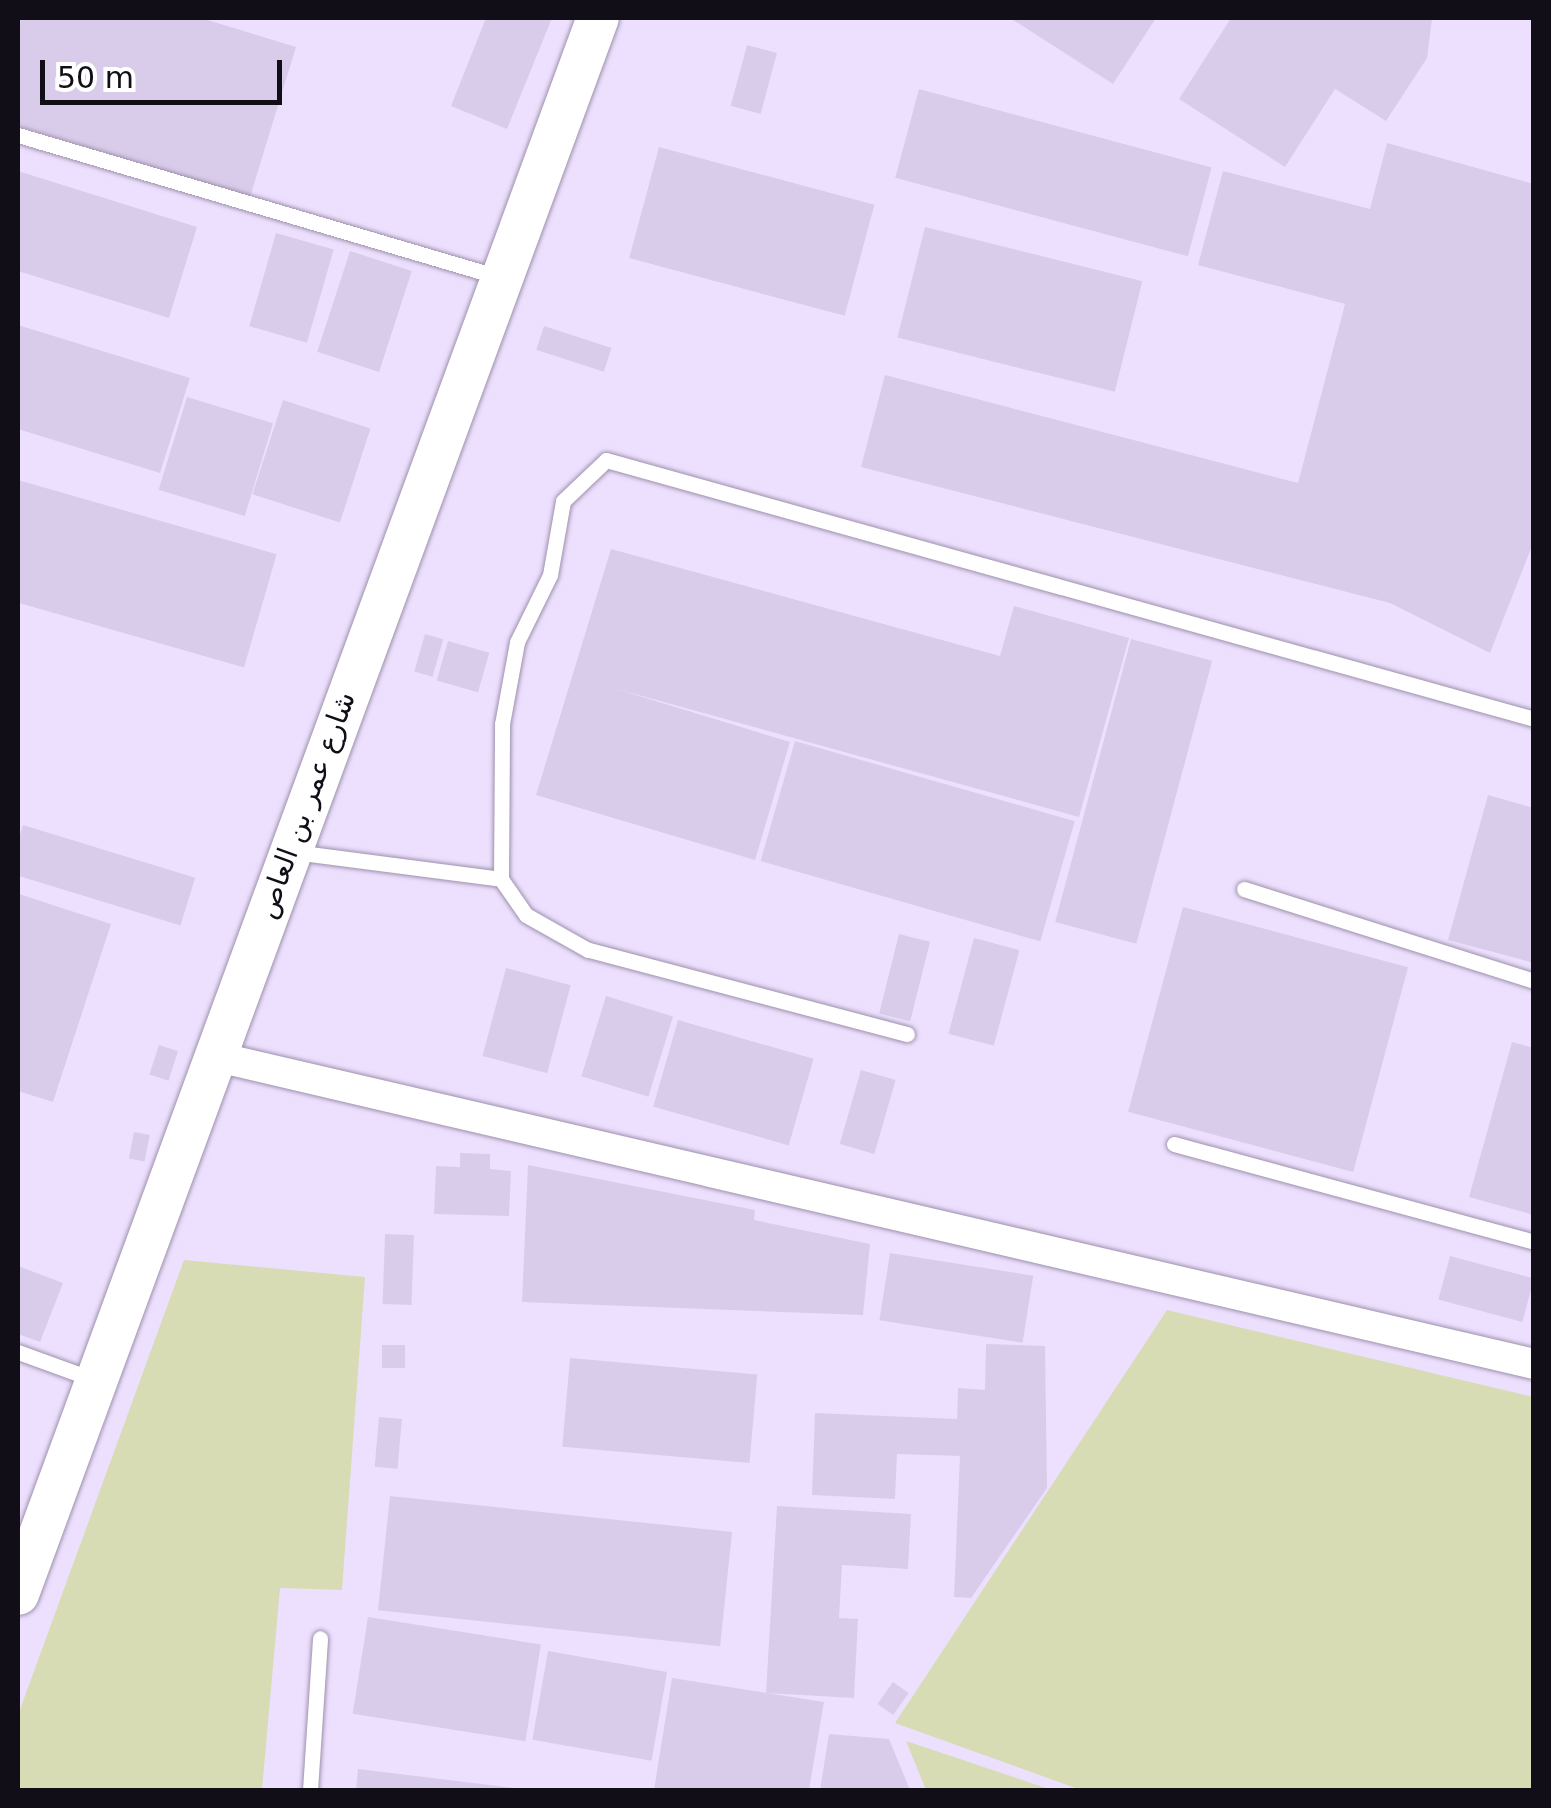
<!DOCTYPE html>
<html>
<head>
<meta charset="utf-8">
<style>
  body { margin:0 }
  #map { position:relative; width:1551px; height:1808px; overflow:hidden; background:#f5f0fc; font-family:"DejaVu Sans","Noto Sans Arabic",sans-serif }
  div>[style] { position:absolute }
  .built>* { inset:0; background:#ede0fe; transform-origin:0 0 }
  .green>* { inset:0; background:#d7dcb4 }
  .building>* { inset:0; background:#d9ccea; transform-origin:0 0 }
  .roads { filter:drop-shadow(0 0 2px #9d91ad) drop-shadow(0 0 2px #9d91ad) }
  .lane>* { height:15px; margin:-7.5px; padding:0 7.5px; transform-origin:7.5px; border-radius:7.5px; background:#fff }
  .street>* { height:30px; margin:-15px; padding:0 15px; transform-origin:15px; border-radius:15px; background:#fff }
  .secondary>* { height:42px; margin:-21px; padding:0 21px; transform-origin:21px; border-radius:21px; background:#fff }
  span { translate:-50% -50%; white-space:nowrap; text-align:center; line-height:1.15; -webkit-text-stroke:9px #fff; paint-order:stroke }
  .street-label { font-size:28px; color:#120e18 }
  .frame { position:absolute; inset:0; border:20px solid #120e18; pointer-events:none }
  .scale { position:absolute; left:40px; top:60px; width:242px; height:45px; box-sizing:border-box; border:5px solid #120e18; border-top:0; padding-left:12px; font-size:30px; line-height:35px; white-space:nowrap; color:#120e18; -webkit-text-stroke:8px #fff; paint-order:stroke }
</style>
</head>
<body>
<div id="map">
  <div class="built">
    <div style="left:18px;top:18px;width:1515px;height:1772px"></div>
  </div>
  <div class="green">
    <div style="clip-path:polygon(184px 1260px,365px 1277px,342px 1590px,280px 1588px,262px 1790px,18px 1790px,18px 1715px)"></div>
    <div style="clip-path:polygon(1167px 1310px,1533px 1397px,1533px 1790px,1081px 1790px,895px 1723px)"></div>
    <div style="clip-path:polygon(906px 1741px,1052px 1790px,926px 1790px)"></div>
  </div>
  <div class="building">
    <div style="clip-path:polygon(18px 18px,201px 18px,296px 47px,250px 197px,18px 126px)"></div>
    <div style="clip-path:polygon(486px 18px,552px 18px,507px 129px,451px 106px)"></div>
    <div style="clip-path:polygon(1010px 18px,1156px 18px,1113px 84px)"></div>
    <div style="clip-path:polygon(1231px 18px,1432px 18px,1427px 58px,1386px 121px,1335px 89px,1285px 167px,1179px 99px)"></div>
    <div style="left:747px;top:45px;width:31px;height:63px;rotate:15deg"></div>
    <div style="left:919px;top:89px;width:303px;height:92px;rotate:15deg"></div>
    <div style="clip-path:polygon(1387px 143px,1534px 184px,1534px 541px,1490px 653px,1390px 603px,861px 467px,885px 375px,1298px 483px,1345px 304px,1198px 265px,1223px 171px,1370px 209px)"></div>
    <div style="left:659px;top:147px;width:223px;height:115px;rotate:15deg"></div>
    <div style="clip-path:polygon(18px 171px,197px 227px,169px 318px,18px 271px)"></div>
    <div style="left:925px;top:227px;width:224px;height:114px;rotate:14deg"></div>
    <div style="left:276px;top:233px;width:60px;height:97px;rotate:16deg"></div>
    <div style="left:350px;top:251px;width:65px;height:106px;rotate:18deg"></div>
    <div style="clip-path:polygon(18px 325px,190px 378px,160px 473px,18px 429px)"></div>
    <div style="left:544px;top:326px;width:71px;height:25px;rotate:18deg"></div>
    <div style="left:187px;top:397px;width:90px;height:97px;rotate:17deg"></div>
    <div style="left:283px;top:400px;width:92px;height:99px;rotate:18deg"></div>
    <div style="left:18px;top:480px;width:269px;height:118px;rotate:16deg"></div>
    <div style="clip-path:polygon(611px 549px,1000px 656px,1014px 606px,1129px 638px,1079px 817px,613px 688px,790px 742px,755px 860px,536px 795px)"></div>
    <div style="left:425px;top:634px;width:19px;height:39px;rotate:16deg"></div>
    <div style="left:1131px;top:639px;width:84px;height:293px;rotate:15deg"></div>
    <div style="left:448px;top:641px;width:43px;height:41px;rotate:16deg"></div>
    <div style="left:795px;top:741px;width:291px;height:125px;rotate:16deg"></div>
    <div style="clip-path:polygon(1488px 795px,1534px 808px,1534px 963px,1448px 940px)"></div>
    <div style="left:23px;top:825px;width:180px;height:50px;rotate:17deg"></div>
    <div style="clip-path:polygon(19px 894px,111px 924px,53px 1102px,18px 1091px)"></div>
    <div style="left:1183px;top:907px;width:233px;height:212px;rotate:15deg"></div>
    <div style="left:899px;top:934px;width:32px;height:82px;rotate:14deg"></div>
    <div style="left:974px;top:938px;width:47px;height:99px;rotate:15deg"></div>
    <div style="left:506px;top:968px;width:67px;height:91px;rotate:15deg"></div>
    <div style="left:606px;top:996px;width:70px;height:84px;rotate:17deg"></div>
    <div style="left:678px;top:1020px;width:141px;height:90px;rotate:16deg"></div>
    <div style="clip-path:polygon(1512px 1042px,1534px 1048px,1534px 1215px,1469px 1197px)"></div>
    <div style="left:159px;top:1045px;width:20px;height:31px;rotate:18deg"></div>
    <div style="left:861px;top:1070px;width:36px;height:77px;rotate:16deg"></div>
    <div style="left:134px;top:1132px;width:16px;height:27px;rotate:11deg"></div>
    <div style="clip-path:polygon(460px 1153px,490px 1154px,490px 1169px,511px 1171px,509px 1216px,434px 1214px,436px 1166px,460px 1167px)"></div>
    <div style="clip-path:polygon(528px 1165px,755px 1210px,754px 1220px,870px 1244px,863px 1315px,522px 1302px)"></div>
    <div style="left:385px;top:1234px;width:29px;height:70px;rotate:2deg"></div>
    <div style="left:890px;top:1253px;width:145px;height:68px;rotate:9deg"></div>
    <div style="left:1450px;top:1256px;width:87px;height:45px;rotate:15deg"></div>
    <div style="clip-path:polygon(18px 1266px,63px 1283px,40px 1342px,18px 1334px)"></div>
    <div style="clip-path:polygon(986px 1344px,1045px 1346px,1047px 1488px,971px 1598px,954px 1597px,960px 1456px,897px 1454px,895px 1499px,812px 1495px,815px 1413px,957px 1419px,958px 1388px,985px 1390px)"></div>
    <div style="left:405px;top:1345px;width:23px;height:23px;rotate:90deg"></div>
    <div style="left:570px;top:1358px;width:188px;height:89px;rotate:5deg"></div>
    <div style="left:379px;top:1417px;width:23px;height:50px;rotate:5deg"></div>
    <div style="left:390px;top:1496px;width:344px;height:115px;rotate:6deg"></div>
    <div style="clip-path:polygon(777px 1506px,911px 1514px,908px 1569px,842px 1565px,839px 1618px,858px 1619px,854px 1698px,766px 1693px)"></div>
    <div style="left:368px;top:1617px;width:175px;height:98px;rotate:9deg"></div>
    <div style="left:548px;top:1651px;width:121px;height:90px;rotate:10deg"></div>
    <div style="clip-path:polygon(672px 1678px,824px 1702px,809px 1790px,654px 1790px)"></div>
    <div style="left:893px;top:1682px;width:19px;height:27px;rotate:35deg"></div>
    <div style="clip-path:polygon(829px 1734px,889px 1739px,910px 1790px,820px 1790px)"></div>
    <div style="clip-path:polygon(358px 1769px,515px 1788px,515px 1790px,356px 1790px)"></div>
  </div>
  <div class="roads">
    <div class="lane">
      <div style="left:18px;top:135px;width:502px;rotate:16.45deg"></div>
      <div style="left:294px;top:852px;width:209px;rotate:7.4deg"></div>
      <div style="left:1244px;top:889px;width:304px;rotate:17.6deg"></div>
      <div style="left:907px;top:1034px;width:330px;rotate:-165.2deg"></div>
      <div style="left:588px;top:950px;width:71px;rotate:-150.6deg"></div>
      <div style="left:526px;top:915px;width:44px;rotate:-124.8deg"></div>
      <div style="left:501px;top:879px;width:155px;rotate:-89.6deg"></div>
      <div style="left:502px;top:724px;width:83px;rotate:-79.6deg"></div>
      <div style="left:517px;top:642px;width:75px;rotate:-63.8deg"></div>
      <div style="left:550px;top:575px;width:75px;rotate:-80deg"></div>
      <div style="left:563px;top:501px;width:59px;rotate:-43.6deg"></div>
      <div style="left:606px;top:460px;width:963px;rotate:15.59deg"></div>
      <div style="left:1174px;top:1144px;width:373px;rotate:15.2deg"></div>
      <div style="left:18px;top:1352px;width:82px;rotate:20deg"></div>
      <div style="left:310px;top:1790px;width:152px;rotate:-86.2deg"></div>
    </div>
    <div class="street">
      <div style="left:213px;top:1056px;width:1356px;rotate:13.12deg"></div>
    </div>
    <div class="secondary">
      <div style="left:18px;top:1594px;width:1679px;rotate:-69.8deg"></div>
    </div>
  </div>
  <div class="street-label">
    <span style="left:306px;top:805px;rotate:-70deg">شارع عمر بن العاص</span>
  </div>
  <div class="frame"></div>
  <div class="scale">50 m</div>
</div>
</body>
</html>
